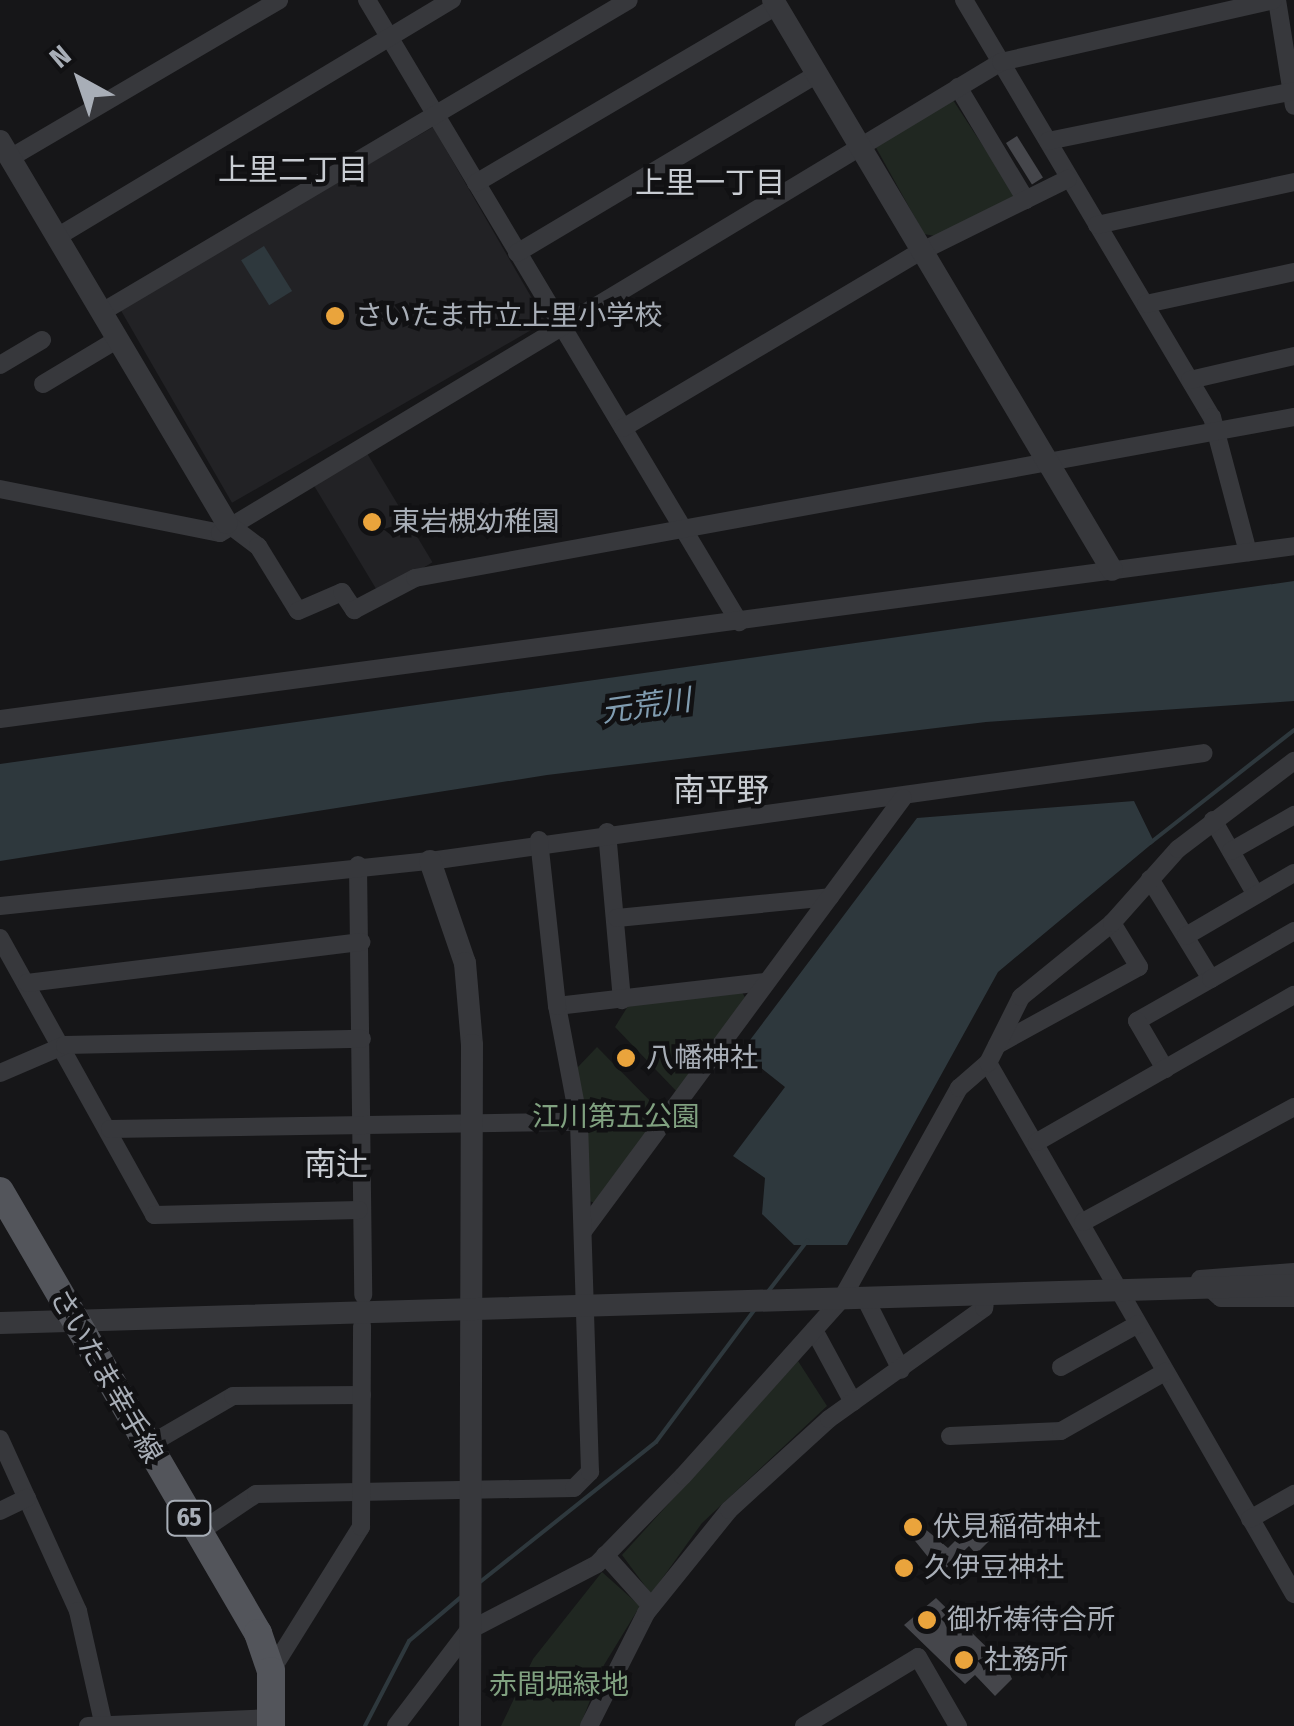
<!DOCTYPE html>
<html>
<head>
<meta charset="utf-8">
<style>
  body { margin:0 }
  #map { position:relative; width:1294px; height:1726px; overflow:hidden; background:#161618; font-family:"Fira Sans Condensed","Noto Sans JP",sans-serif }
  div>[style] { position:absolute }
  .built>* { inset:0; background:#222225; transform-origin:0 0 }
  .green>* { inset:0; background:#202721 }
  .water>* { inset:0; background:#2e383d; transform-origin:0 0 }
  .stream>* { height:4px; margin:-2px; padding:0 2px; transform-origin:2px; border-radius:2px; background:#2e383d }
  .building>* { inset:0; background:#45464b; transform-origin:0 0 }
  .minor>* { height:18px; margin:-9px; padding:0 9px; transform-origin:9px; border-radius:9px; background:#37383c }
  .tertiary>* { height:22px; margin:-11px; padding:0 11px; transform-origin:11px; border-radius:11px; background:#37383c }
  .primary>* { height:28px; margin:-14px; padding:0 14px; transform-origin:14px; border-radius:14px; background:#53555b }
  .dots>* { width:28px; height:28px; translate:-50% -50%; box-sizing:border-box; border:5px solid #111113; border-radius:50% }
  span { translate:-50% -50%; white-space:nowrap; text-align:center; line-height:1.15; -webkit-text-stroke:9px #111113; paint-order:stroke }
  .shield-label span { padding:2px 8px; background:#111113; border:2px solid; border-radius:8px; -webkit-text-stroke-width:0 }
  .shield-label { font-size:25px; color:#a8aeb7; font-weight:700 }
  .poi-label { font-size:28px; color:#a8aeb7 }
  .left { translate:0 -50%; text-align:left }
  .park-label { font-size:28px; color:#80a180 }
  .street-label { font-size:28px; color:#a8aeb7 }
  .neighbourhood-label { font-size:30px; color:#c9cdd3 }
  .water-label { font-size:30px; color:#819db1; font-style:italic }
  .quarter-label { font-size:32px; color:#c9cdd3 }
  .north { position:absolute; left:30px; top:30px; width:100px; height:100px; -webkit-text-stroke:8px #111113; paint-order:stroke; rotate:320deg; font-size:28px; font-weight:700; line-height:40px; text-align:center; color:#a8aeb7 }
  .north::after { content:''; display:block; margin:auto; width:35px; height:45px; background:#a8aeb7; clip-path:polygon(50% 0,100% 100%,50% 72%,0 100%) }
</style>
</head>
<body>
<div id="map">
  <div class="built">
    <div style="left:433px;top:127px;width:225px;height:362px;rotate:60deg"></div>
    <div style="left:365px;top:450px;width:131px;height:62px;rotate:59deg"></div>
  </div>
  <div class="green">
    <div style="clip-path:polygon(953px 100px,1017px 198px,935px 236px,924px 234px,874px 144px)"></div>
    <div style="clip-path:polygon(742px 992px,747px 1001px,679px 1094px,615px 1027px,628px 1006px)"></div>
    <div style="clip-path:polygon(597px 1047px,663px 1114px,597px 1204px,587px 1200px,577px 1068px)"></div>
    <div style="clip-path:polygon(798px 1361px,827px 1406px,702px 1523px,651px 1594px,622px 1555px)"></div>
    <div style="clip-path:polygon(602px 1572px,640px 1606px,604px 1665px,580px 1726px,501px 1726px,533px 1659px)"></div>
  </div>
  <div class="water">
    <div style="left:264px;top:246px;width:53px;height:27px;rotate:58deg"></div>
    <div style="clip-path:polygon(1294px 581px,1294px 701px,986px 722px,547px 775px,0 861px,0 764px)"></div>
    <div style="clip-path:polygon(1134px 801px,1154px 842px,998px 972px,847px 1245px,794px 1245px,762px 1214px,765px 1178px,733px 1156px,785px 1087px,741px 1052px,917px 818px)"></div>
  </div>
  <div class="stream">
    <div style="left:1150px;top:843px;width:183px;rotate:-38.1deg"></div>
    <div style="left:767px;top:1293px;width:66px;rotate:-52.4deg"></div>
    <div style="left:480px;top:1582px;width:225px;rotate:-38.5deg"></div>
    <div style="left:656px;top:1442px;width:166px;rotate:-53.3deg"></div>
    <div style="left:365px;top:1726px;width:96px;rotate:-62.6deg"></div>
    <div style="left:409px;top:1641px;width:68px;rotate:-40.2deg"></div>
  </div>
  <div class="building">
    <div style="left:1017px;top:136px;width:49px;height:13px;rotate:58deg"></div>
    <div style="clip-path:polygon(912px 1518px,948px 1548px,972px 1524px,989px 1541px,976px 1554px,969px 1546px,941px 1573px,903px 1526px)"></div>
    <div style="clip-path:polygon(936px 1598px,1006px 1666px,1012px 1679px,995px 1696px,975px 1675px,965px 1684px,904px 1625px)"></div>
  </div>
  <div class="minor">
    <div style="left:367px;top:0;width:725px;rotate:59.12deg"></div>
    <div style="left:964px;top:0;width:485px;rotate:59.3deg"></div>
    <div style="left:1212px;top:417px;width:140px;rotate:75.1deg"></div>
    <div style="left:1277px;top:0;width:107px;rotate:80.9deg"></div>
    <div style="left:958px;top:87px;width:132px;rotate:59deg"></div>
    <div style="left:1048px;top:141px;width:251px;rotate:-11.5deg"></div>
    <div style="left:10px;top:158px;width:312px;rotate:-30.4deg"></div>
    <div style="left:476px;top:183px;width:348px;rotate:-30.5deg"></div>
    <div style="left:1097px;top:225px;width:202px;rotate:-12.3deg"></div>
    <div style="left:57px;top:237px;width:461px;rotate:-31deg"></div>
    <div style="left:517px;top:253px;width:349px;rotate:-30.8deg"></div>
    <div style="left:1146px;top:304px;width:151px;rotate:-12.2deg"></div>
    <div style="left:102px;top:312px;width:612px;rotate:-30.63deg"></div>
    <div style="left:0;top:365px;width:49px;rotate:-30.8deg"></div>
    <div style="left:1190px;top:380px;width:107px;rotate:-13deg"></div>
    <div style="left:43px;top:384px;width:87px;rotate:-31deg"></div>
    <div style="left:623px;top:428px;width:345px;rotate:-30.7deg"></div>
    <div style="left:920px;top:252px;width:165px;rotate:-26.3deg"></div>
    <div style="left:0;top:489px;width:224px;rotate:11.3deg"></div>
    <div style="left:220px;top:533px;width:912px;rotate:-31.09deg"></div>
    <div style="left:1001px;top:62px;width:279px;rotate:-12.8deg"></div>
    <div style="left:227px;top:523px;width:39px;rotate:37deg"></div>
    <div style="left:258px;top:546px;width:76px;rotate:58.4deg"></div>
    <div style="left:298px;top:611px;width:48px;rotate:-23.4deg"></div>
    <div style="left:342px;top:592px;width:22px;rotate:56deg"></div>
    <div style="left:354px;top:610px;width:69px;rotate:-27.7deg"></div>
    <div style="left:415px;top:578px;width:894px;rotate:-10.38deg"></div>
    <div style="left:0;top:719px;width:1306px;rotate:-7.61deg"></div>
    <div style="left:1213px;top:820px;width:86px;rotate:60.2deg"></div>
    <div style="left:607px;top:832px;width:169px;rotate:84.9deg"></div>
    <div style="left:1231px;top:851px;width:73px;rotate:-29.7deg"></div>
    <div style="left:358px;top:865px;width:430px;rotate:89.3deg"></div>
    <div style="left:1150px;top:879px;width:117px;rotate:58.6deg"></div>
    <div style="left:1211px;top:979px;width:85px;rotate:150.4deg"></div>
    <div style="left:1137px;top:1021px;width:56px;rotate:59.7deg"></div>
    <div style="left:0;top:906px;width:432px;rotate:-6deg"></div>
    <div style="left:430px;top:861px;width:781px;rotate:-7.94deg"></div>
    <div style="left:617px;top:918px;width:214px;rotate:-5.6deg"></div>
    <div style="left:1186px;top:936px;width:125px;rotate:-30.3deg"></div>
    <div style="left:0;top:938px;width:317px;rotate:60.9deg"></div>
    <div style="left:154px;top:1215px;width:205px;rotate:-1.4deg"></div>
    <div style="left:1211px;top:979px;width:96px;rotate:-30deg"></div>
    <div style="left:27px;top:983px;width:337px;rotate:-7deg"></div>
    <div style="left:557px;top:1006px;width:210px;rotate:-6.6deg"></div>
    <div style="left:997px;top:1045px;width:162px;rotate:-28.8deg"></div>
    <div style="left:1139px;top:967px;width:52px;rotate:-121.5deg"></div>
    <div style="left:988px;top:1063px;width:613px;rotate:60.05deg"></div>
    <div style="left:0;top:1073px;width:71px;rotate:-23.3deg"></div>
    <div style="left:65px;top:1045px;width:297px;rotate:-1.2deg"></div>
    <div style="left:110px;top:1129px;width:469px;rotate:-0.9deg"></div>
    <div style="left:1037px;top:1142px;width:296px;rotate:-29.8deg"></div>
    <div style="left:1083px;top:1222px;width:240px;rotate:-28.6deg"></div>
    <div style="left:584px;top:1230px;width:537px;rotate:-53.56deg"></div>
    <div style="left:1200px;top:1279px;width:94px;rotate:-4.3deg"></div>
    <div style="left:1211px;top:1289px;width:13px;rotate:42deg"></div>
    <div style="left:1221px;top:1298px;width:73px"></div>
    <div style="left:866px;top:1300px;width:78px;rotate:63.4deg"></div>
    <div style="left:814px;top:1330px;width:82px;rotate:61.6deg"></div>
    <div style="left:1061px;top:1367px;width:88px;rotate:-29.2deg"></div>
    <div style="left:950px;top:1436px;width:111px;rotate:-2.6deg"></div>
    <div style="left:1061px;top:1431px;width:120px;rotate:-29.6deg"></div>
    <div style="left:0;top:1439px;width:189px;rotate:65.6deg"></div>
    <div style="left:78px;top:1611px;width:118px;rotate:77.3deg"></div>
    <div style="left:147px;top:1446px;width:99px;rotate:-30.2deg"></div>
    <div style="left:233px;top:1396px;width:129px;rotate:-0.4deg"></div>
    <div style="left:0;top:1511px;width:30px;rotate:-26deg"></div>
    <div style="left:1250px;top:1519px;width:51px;rotate:-29.6deg"></div>
    <div style="left:198px;top:1533px;width:70px;rotate:-33.9deg"></div>
    <div style="left:256px;top:1494px;width:318px;rotate:-1.1deg"></div>
    <div style="left:574px;top:1488px;width:23px;rotate:-45deg"></div>
    <div style="left:590px;top:1472px;width:350px;rotate:-91.8deg"></div>
    <div style="left:579px;top:1122px;width:118px;rotate:-100.7deg"></div>
    <div style="left:557px;top:1006px;width:167px;rotate:-96.2deg"></div>
    <div style="left:605px;top:1555px;width:69px;rotate:48deg"></div>
    <div style="left:271px;top:1671px;width:170px;rotate:-58deg"></div>
    <div style="left:361px;top:1527px;width:201px;rotate:-89.7deg"></div>
    <div style="left:88px;top:1726px;width:184px;rotate:-2.5deg"></div>
    <div style="left:396px;top:1726px;width:119px;rotate:-52.8deg"></div>
    <div style="left:468px;top:1631px;width:145px;rotate:-27.4deg"></div>
    <div style="left:597px;top:1564px;width:123px;rotate:-45.7deg"></div>
    <div style="left:683px;top:1476px;width:237px;rotate:-48.1deg"></div>
    <div style="left:841px;top:1300px;width:243px;rotate:-60.9deg"></div>
    <div style="left:959px;top:1088px;width:38px;rotate:-41deg"></div>
    <div style="left:988px;top:1063px;width:74px;rotate:-63.4deg"></div>
    <div style="left:1021px;top:997px;width:117px;rotate:-39.1deg"></div>
    <div style="left:1112px;top:923px;width:99px;rotate:-48.3deg"></div>
    <div style="left:1178px;top:849px;width:146px;rotate:-37.2deg"></div>
    <div style="left:589px;top:1726px;width:127px;rotate:-63.2deg"></div>
    <div style="left:646px;top:1613px;width:132px;rotate:-51.1deg"></div>
    <div style="left:729px;top:1510px;width:135px;rotate:-42.3deg"></div>
    <div style="left:829px;top:1419px;width:191px;rotate:-35.6deg"></div>
    <div style="left:984px;top:1308px;width:12px;rotate:-81deg"></div>
    <div style="left:804px;top:1726px;width:133px;rotate:-31.2deg"></div>
    <div style="left:918px;top:1657px;width:80px;rotate:59.9deg"></div>
  </div>
  <div class="tertiary">
    <div style="left:773px;top:0;width:663px;rotate:59.26deg"></div>
    <div style="left:0;top:141px;width:444px;rotate:59.3deg"></div>
    <div style="left:430px;top:861px;width:108px;rotate:71.1deg"></div>
    <div style="left:465px;top:963px;width:82px;rotate:85.1deg"></div>
    <div style="left:472px;top:1045px;width:681px;rotate:90.17deg"></div>
    <div style="left:0;top:1323px;width:1295px;rotate:-1.68deg"></div>
  </div>
  <div class="primary">
    <div style="left:0;top:1191px;width:512px;rotate:59.73deg"></div>
    <div style="left:258px;top:1633px;width:40px;rotate:71.1deg"></div>
    <div style="left:271px;top:1671px;width:55px;rotate:90deg"></div>
  </div>
  <div class="dots">
    <div style="left:335px;top:316px;background:#eaa43c"></div>
    <div style="left:372px;top:522px;background:#eaa43c"></div>
    <div style="left:626px;top:1058px;background:#eaa43c"></div>
    <div style="left:913px;top:1527px;background:#eaa43c"></div>
    <div style="left:904px;top:1568px;background:#eaa43c"></div>
    <div style="left:927px;top:1620px;background:#eaa43c"></div>
    <div style="left:964px;top:1660px;background:#eaa43c"></div>
  </div>
  <div class="shield-label">
    <span style="left:189px;top:1518px">65</span>
  </div>
  <div class="poi-label">
    <span class="left" style="left:355px;top:316px">さいたま市立上里小学校</span>
    <span class="left" style="left:392px;top:522px">東岩槻幼稚園</span>
    <span class="left" style="left:646px;top:1058px">八幡神社</span>
    <span class="left" style="left:933px;top:1527px">伏見稲荷神社</span>
    <span class="left" style="left:924px;top:1568px">久伊豆神社</span>
    <span class="left" style="left:947px;top:1620px">御祈祷待合所</span>
    <span class="left" style="left:984px;top:1660px">社務所</span>
  </div>
  <div class="park-label">
    <span style="left:616px;top:1117px">江川第五公園</span>
    <span style="left:559px;top:1685px">赤間堀緑地</span>
  </div>
  <div class="street-label">
    <span style="left:106px;top:1376px;rotate:60deg">さいたま幸手線</span>
  </div>
  <div class="neighbourhood-label">
    <span style="left:293px;top:170px">上里二丁目</span>
    <span style="left:710px;top:183px">上里一丁目</span>
  </div>
  <div class="water-label">
    <span style="left:646px;top:706px;rotate:-8deg">元荒川</span>
  </div>
  <div class="quarter-label">
    <span style="left:721px;top:790px">南平野</span>
    <span style="left:336px;top:1164px">南辻</span>
  </div>
  <div class="north">N</div>
</div>
</body>
</html>
